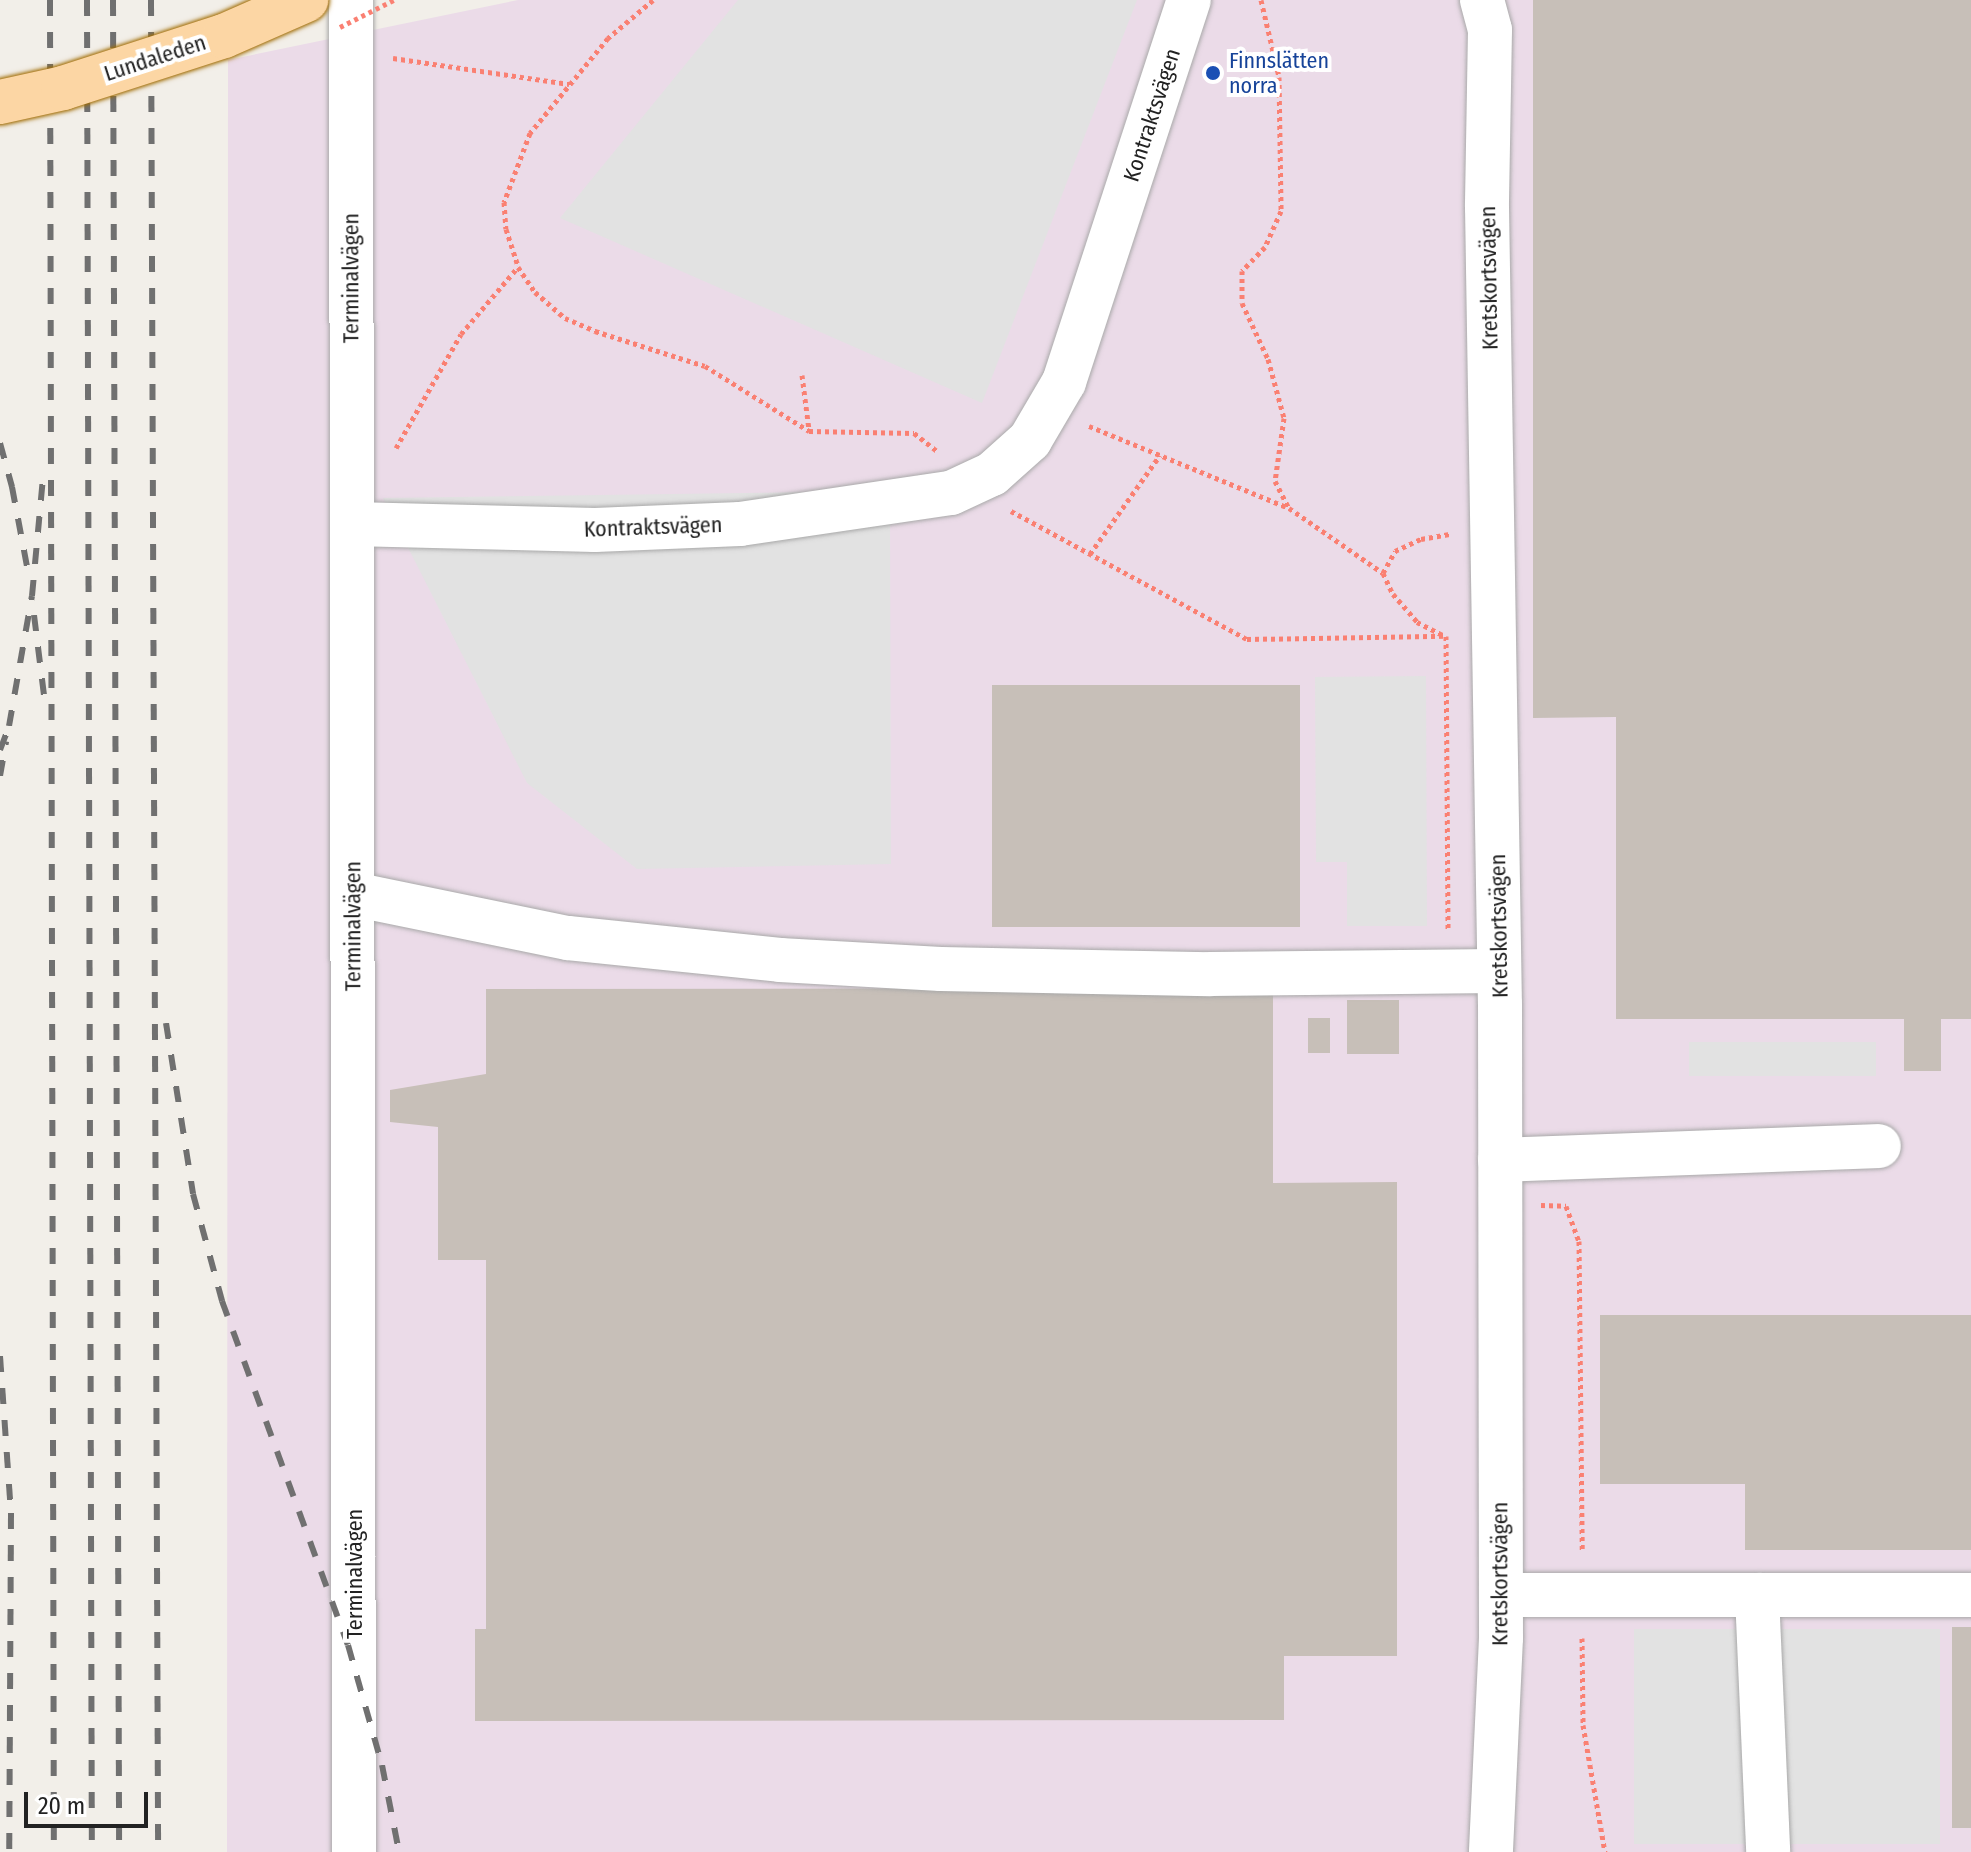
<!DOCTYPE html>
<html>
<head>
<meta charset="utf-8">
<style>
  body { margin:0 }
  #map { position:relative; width:1971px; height:1852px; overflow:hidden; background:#f2efe9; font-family:"Fira Sans Condensed",sans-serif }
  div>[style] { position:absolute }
  .industrial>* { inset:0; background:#ebdbe8 }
  .parking>* { inset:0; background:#e2e2e2; transform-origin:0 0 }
  .building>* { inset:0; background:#c7bfb8; transform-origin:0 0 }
  .path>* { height:5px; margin-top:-2.5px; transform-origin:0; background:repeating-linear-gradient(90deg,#fa8072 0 4px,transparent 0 8px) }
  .roads { filter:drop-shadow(0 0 2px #a9a9a9) drop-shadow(0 0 2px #a9a9a9) }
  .minor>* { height:44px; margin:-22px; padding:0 22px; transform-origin:22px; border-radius:22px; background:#fff }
  .rail>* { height:6px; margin-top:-3px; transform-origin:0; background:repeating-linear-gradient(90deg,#707070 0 16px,transparent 0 32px) }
  .path-bridge>* { height:5px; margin-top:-2.5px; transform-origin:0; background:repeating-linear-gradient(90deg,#fa8072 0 4px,transparent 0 8px) }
  .bridges { filter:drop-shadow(0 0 2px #a06b00) drop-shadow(0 0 2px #a06b00) }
  .major-bridge>* { height:44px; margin:-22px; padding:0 22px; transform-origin:22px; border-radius:22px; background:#fcd6a4 }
  .dots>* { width:22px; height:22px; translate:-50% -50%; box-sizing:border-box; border:4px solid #fff; border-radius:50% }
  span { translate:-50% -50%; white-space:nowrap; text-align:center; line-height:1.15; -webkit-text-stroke:8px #fff; paint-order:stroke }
  .street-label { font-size:22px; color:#222 }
  .transit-label { font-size:22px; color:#164399 }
  .left { translate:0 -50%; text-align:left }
  .scale { position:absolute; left:24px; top:1792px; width:124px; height:36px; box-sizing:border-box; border:4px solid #222; border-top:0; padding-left:10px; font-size:24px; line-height:28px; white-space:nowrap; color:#222; -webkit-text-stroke:6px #fff; paint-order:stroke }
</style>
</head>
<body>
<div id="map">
  <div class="industrial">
    <div style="clip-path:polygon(518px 0,1971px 0,1971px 1852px,227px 1852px,228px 60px)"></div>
  </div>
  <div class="parking">
    <div style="clip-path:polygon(738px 0,1137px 0,982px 403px,560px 218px)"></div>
    <div style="clip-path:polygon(890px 491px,891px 864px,637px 869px,527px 783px,383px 498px)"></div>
    <div style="clip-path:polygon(1426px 676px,1427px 926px,1347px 926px,1347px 862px,1316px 862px,1315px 677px)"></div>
    <div style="left:1689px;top:1042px;width:187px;height:34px"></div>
    <div style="left:1634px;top:1629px;width:306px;height:215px"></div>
  </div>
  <div class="building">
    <div style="clip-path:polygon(1533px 0,1971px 0,1971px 1019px,1941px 1019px,1941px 1071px,1904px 1071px,1904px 1019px,1616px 1019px,1616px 717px,1533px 718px)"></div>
    <div style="left:1300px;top:685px;width:242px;height:308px;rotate:90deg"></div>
    <div style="clip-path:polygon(1273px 988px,1273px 1183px,1397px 1182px,1397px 1656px,1284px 1656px,1284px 1720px,475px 1721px,475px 1629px,486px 1629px,486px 1260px,438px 1260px,438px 1127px,390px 1122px,390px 1090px,486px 1074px,486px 989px)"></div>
    <div style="left:1347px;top:1000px;width:52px;height:54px"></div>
    <div style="left:1308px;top:1018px;width:22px;height:35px"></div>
    <div style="clip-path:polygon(1600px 1315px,1971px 1315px,1971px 1550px,1745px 1550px,1745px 1484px,1600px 1484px)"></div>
    <div style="left:1952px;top:1627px;width:19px;height:201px"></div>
  </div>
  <div class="path">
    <div style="left:653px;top:0;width:59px;rotate:139.8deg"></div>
    <div style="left:608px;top:38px;width:123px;rotate:129.4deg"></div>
    <div style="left:530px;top:133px;width:74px;rotate:110.6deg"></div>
    <div style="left:504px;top:202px;width:27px;rotate:86deg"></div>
    <div style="left:506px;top:229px;width:40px;rotate:72deg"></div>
    <div style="left:518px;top:267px;width:30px;rotate:56deg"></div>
    <div style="left:535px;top:292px;width:40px;rotate:41deg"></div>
    <div style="left:565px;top:318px;width:33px;rotate:23deg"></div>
    <div style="left:595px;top:331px;width:115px;rotate:17.7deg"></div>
    <div style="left:705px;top:366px;width:123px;rotate:32deg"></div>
    <div style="left:809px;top:431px;width:105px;rotate:1.1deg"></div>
    <div style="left:914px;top:433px;width:29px;rotate:38deg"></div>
    <div style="left:1261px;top:0;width:79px;rotate:76.8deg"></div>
    <div style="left:1279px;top:77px;width:134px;rotate:89.1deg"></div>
    <div style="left:1281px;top:211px;width:39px;rotate:114deg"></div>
    <div style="left:1265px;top:247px;width:33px;rotate:134deg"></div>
    <div style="left:1242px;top:271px;width:32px;rotate:90deg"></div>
    <div style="left:1242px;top:303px;width:62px;rotate:65.1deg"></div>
    <div style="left:1268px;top:359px;width:61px;rotate:74.8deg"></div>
    <div style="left:1284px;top:418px;width:64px;rotate:98.1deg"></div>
    <div style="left:1275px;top:481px;width:30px;rotate:63deg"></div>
    <div style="left:393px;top:58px;width:178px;rotate:8.4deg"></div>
    <div style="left:802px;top:375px;width:55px;rotate:82.7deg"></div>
    <div style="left:1089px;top:426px;width:216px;rotate:22.3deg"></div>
    <div style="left:1289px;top:508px;width:114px;rotate:34.7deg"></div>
    <div style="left:1383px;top:573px;width:23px;rotate:65deg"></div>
    <div style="left:1393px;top:594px;width:37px;rotate:49deg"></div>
    <div style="left:1417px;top:622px;width:31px;rotate:27deg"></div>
    <div style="left:396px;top:448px;width:131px;rotate:-60.3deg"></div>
    <div style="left:461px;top:334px;width:88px;rotate:-49.6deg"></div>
    <div style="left:1011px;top:511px;width:268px;rotate:28.5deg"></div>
    <div style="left:1247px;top:639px;width:199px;rotate:-0.9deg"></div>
    <div style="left:1090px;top:554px;width:121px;rotate:-54.7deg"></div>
    <div style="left:1383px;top:573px;width:25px;rotate:-61deg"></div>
    <div style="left:1395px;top:551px;width:29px;rotate:-25deg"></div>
    <div style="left:1421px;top:539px;width:29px;rotate:-10deg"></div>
    <div style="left:1446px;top:636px;width:295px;rotate:89.6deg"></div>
    <div style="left:1541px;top:1205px;width:25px;rotate:2deg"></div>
    <div style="left:1566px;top:1206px;width:37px;rotate:70deg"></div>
    <div style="left:1579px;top:1241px;width:311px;rotate:89.4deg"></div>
    <div style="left:1582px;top:1638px;width:87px;rotate:89.3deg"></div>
    <div style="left:1583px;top:1725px;width:129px;rotate:80.2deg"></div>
  </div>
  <div class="roads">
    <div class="minor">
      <div style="left:351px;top:0;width:1852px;rotate:89.91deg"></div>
      <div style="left:1482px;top:0;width:31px;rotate:75deg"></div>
      <div style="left:1490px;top:30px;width:177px;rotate:91deg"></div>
      <div style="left:1487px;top:207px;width:797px;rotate:89.07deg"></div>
      <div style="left:1500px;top:1004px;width:634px;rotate:89.91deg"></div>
      <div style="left:1501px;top:1638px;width:214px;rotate:92.7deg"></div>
      <div style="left:352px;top:524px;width:243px;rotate:1.4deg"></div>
      <div style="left:595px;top:530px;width:145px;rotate:-2.4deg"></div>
      <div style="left:740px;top:524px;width:213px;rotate:-8.4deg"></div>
      <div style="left:951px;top:493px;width:45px;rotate:-24.9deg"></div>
      <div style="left:992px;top:474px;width:51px;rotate:-41.8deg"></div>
      <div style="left:1030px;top:440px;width:67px;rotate:-59.6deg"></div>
      <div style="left:1064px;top:382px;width:402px;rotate:-71.9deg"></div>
      <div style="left:353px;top:894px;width:219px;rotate:11.6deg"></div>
      <div style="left:568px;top:938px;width:213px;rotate:5.9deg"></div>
      <div style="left:780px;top:960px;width:161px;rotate:3.2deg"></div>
      <div style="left:941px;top:969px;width:269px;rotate:1.1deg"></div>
      <div style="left:1210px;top:974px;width:288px;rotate:-0.6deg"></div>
      <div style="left:1500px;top:1160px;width:379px;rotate:-2.1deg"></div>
      <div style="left:1501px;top:1595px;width:470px"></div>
      <div style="left:1757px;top:1595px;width:257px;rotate:87.5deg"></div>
    </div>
  </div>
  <div class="rail">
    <div style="left:50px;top:0;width:1852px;rotate:89.88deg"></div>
    <div style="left:87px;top:0;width:1852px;rotate:89.85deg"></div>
    <div style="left:113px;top:0;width:1852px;rotate:89.81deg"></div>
    <div style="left:151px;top:0;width:1852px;rotate:89.78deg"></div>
    <div style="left:0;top:443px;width:46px;rotate:74.7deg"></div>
    <div style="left:12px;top:487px;width:86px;rotate:79.3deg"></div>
    <div style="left:34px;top:615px;width:81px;rotate:82.9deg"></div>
    <div style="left:0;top:750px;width:26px;rotate:-69deg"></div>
    <div style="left:9px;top:726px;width:132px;rotate:-80deg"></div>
    <div style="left:32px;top:596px;width:119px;rotate:-84.7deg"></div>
    <div style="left:0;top:776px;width:35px;rotate:-80deg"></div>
    <div style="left:166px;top:1023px;width:173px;rotate:81deg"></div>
    <div style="left:193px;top:1194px;width:111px;rotate:74.8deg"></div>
    <div style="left:222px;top:1301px;width:366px;rotate:69.9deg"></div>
    <div style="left:348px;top:1645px;width:125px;rotate:74.2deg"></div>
    <div style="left:382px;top:1765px;width:89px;rotate:78.9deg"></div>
    <div style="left:0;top:1356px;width:157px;rotate:86deg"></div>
    <div style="left:11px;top:1513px;width:339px;rotate:90.3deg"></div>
  </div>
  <div class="path-bridge">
    <div style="left:340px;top:27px;width:60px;rotate:-26.6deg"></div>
  </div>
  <div class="bridges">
    <div class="major-bridge">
      <div style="left:0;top:102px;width:65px;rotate:-12.5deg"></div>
      <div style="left:63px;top:88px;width:169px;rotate:-17.9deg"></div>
      <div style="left:224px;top:36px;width:90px;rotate:-23.7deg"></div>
    </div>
  </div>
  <div class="dots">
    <div style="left:1213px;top:73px;background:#1a4fb4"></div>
  </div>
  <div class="street-label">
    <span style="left:155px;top:58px;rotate:-18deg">Lundaleden</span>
    <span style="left:1152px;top:115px;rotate:-72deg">Kontraktsvägen</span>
    <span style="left:351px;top:278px;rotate:-90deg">Terminalvägen</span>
    <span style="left:1489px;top:278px;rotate:-91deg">Kretskortsvägen</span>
    <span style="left:653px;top:527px;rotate:-2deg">Kontraktsvägen</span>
    <span style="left:353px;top:926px;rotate:-90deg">Terminalvägen</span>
    <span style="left:1499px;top:926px;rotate:-91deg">Kretskortsvägen</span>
    <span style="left:355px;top:1574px;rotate:-90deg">Terminalvägen</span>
    <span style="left:1500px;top:1574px;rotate:-90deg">Kretskortsvägen</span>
  </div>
  <div class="transit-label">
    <span class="left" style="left:1229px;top:73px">Finnslätten<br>norra</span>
  </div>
  <div class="scale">20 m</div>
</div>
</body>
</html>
